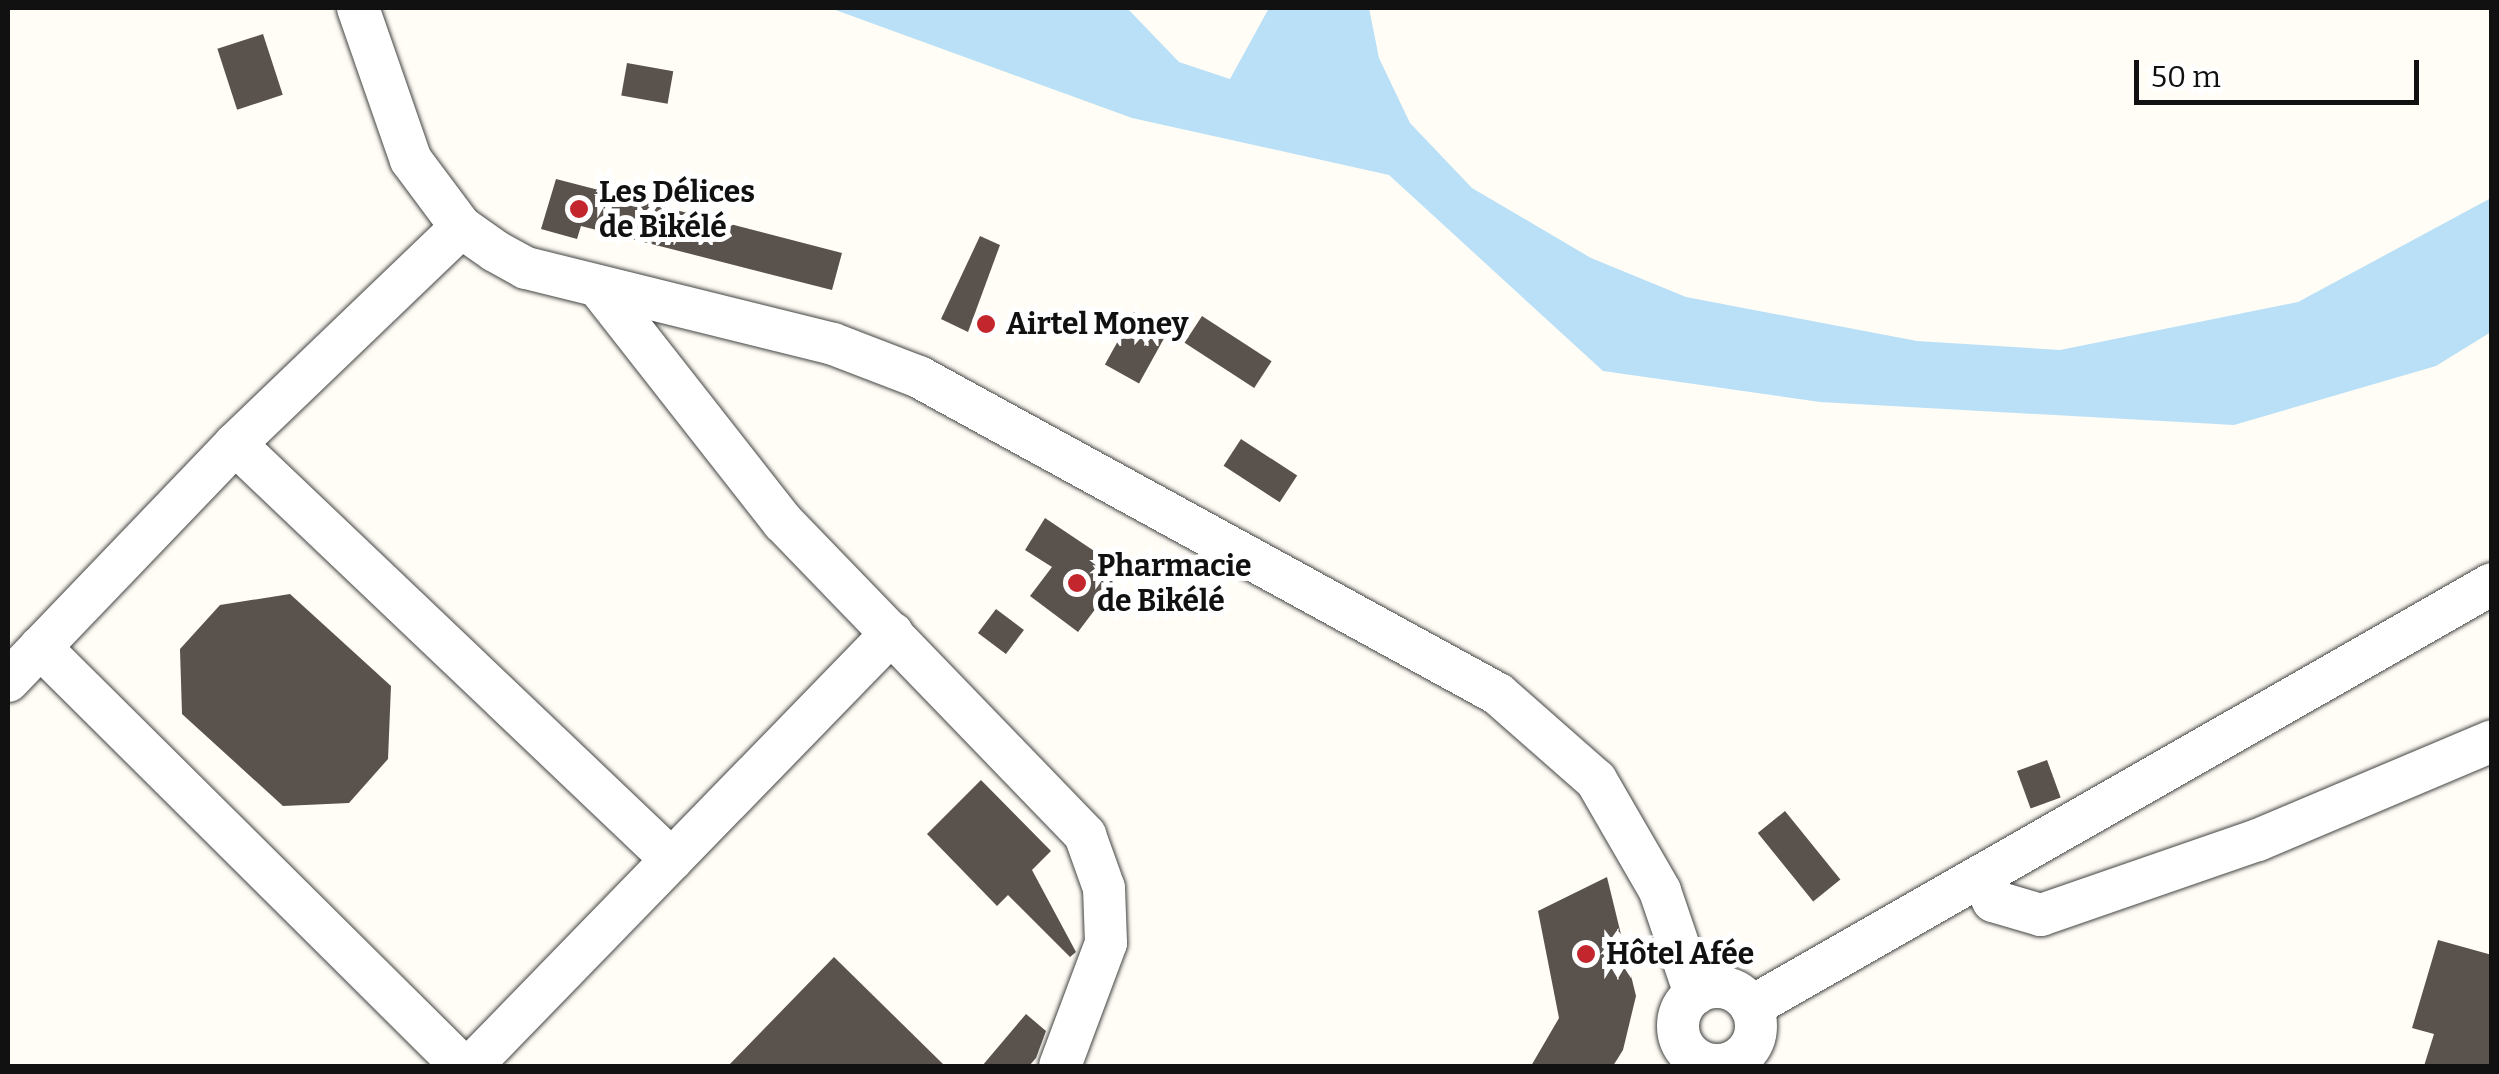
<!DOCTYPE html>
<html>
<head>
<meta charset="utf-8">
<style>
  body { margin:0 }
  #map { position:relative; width:2499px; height:1074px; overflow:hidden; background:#fffdf5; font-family:Bitter,serif }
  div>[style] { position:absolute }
  .water>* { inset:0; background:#b9e0f7 }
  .building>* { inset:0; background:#5a524d; transform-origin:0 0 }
  .roads { filter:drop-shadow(0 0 2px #444) drop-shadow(0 0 2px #444) }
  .minor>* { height:42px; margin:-21px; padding:0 21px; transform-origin:21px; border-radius:21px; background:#fff }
  .minor>.ring { margin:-21px; padding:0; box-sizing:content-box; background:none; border:42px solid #fff; border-radius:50% }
  .dots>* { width:28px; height:28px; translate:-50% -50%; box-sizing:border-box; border:5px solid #fff; border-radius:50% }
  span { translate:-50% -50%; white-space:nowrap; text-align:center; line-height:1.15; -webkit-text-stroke:10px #fff; paint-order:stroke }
  .poi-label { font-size:30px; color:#111; font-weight:700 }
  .left { translate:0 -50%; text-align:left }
  .frame { position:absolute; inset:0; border:10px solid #111; pointer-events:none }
  .scale { position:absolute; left:2134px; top:60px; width:285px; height:45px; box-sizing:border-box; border:5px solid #111; border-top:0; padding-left:12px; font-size:30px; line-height:35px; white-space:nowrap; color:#111; -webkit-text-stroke:8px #fff; paint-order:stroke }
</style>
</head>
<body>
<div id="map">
  <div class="water">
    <div style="clip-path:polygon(830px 8px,1127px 8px,1179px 62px,1230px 79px,1269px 8px,1369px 8px,1379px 58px,1410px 123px,1472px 188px,1591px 258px,1686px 297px,1917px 341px,2060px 350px,2298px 302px,2491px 198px,2491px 332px,2436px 366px,2234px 425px,1820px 402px,1603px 371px,1389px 175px,1132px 118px)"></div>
  </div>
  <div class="building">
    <div style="left:263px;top:34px;width:64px;height:48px;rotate:72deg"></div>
    <div style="left:627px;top:63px;width:47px;height:33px;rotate:10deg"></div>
    <div style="clip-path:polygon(556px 179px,842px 253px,832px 290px,581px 226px,577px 239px,541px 229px)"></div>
    <div style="clip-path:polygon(980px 236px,1000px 245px,968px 332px,941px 319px)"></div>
    <div style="left:1134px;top:312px;width:39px;height:60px;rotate:29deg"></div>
    <div style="left:1202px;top:316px;width:83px;height:32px;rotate:33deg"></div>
    <div style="left:1241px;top:439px;width:67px;height:32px;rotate:33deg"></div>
    <div style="clip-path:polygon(1045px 518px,1124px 571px,1078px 632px,1030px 596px,1052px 567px,1025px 550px)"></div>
    <div style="clip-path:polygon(290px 594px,391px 686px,388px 759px,349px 803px,283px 806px,182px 714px,180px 649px,220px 605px)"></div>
    <div style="left:996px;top:609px;width:35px;height:30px;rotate:37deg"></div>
    <div style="left:2047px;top:760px;width:40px;height:32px;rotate:70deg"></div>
    <div style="clip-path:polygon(981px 780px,1051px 851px,1032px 870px,1076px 952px,1070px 957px,1008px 895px,997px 906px,927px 834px)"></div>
    <div style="left:1785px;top:811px;width:88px;height:35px;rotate:51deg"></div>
    <div style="clip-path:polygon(1607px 877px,1636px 996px,1623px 1050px,1613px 1066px,1531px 1066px,1559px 1018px,1538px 911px)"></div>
    <div style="clip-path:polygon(2438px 940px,2492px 955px,2492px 1066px,2424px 1066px,2434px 1034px,2412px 1028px)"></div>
    <div style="clip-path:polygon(834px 957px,945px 1066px,728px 1066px)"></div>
    <div style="clip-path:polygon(1026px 1014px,1046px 1031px,1036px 1058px,1029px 1066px,982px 1066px)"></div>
  </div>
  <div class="roads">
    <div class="minor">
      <div style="left:358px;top:8px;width:161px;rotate:70.8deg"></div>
      <div style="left:411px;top:160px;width:84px;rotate:53.3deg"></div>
      <div style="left:461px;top:227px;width:42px;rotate:35.2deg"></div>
      <div style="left:495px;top:251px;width:35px;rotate:29deg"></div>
      <div style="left:526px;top:268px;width:316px;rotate:13.9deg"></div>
      <div style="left:833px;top:344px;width:92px;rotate:21deg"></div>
      <div style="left:919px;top:377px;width:660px;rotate:28.7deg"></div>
      <div style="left:1498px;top:694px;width:130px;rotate:41.3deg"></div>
      <div style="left:1596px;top:780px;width:128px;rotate:60deg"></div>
      <div style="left:1660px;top:891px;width:109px;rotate:71.2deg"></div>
      <div style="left:601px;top:290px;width:295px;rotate:51.9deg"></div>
      <div style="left:783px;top:522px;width:435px;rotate:46deg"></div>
      <div style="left:1085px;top:835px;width:56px;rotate:70.3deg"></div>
      <div style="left:1104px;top:888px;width:55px;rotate:87.9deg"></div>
      <div style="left:1106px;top:943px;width:131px;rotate:110.5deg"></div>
      <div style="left:235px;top:444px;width:603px;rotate:43.59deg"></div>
      <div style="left:40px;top:647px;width:595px;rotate:44.8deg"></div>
      <div style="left:8px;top:681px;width:328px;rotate:-46.2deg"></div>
      <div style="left:235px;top:444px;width:313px;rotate:-43.8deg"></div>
      <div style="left:1981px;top:877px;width:27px;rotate:63deg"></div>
      <div style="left:1993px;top:901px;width:50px;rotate:16.3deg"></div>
      <div style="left:2041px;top:915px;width:230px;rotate:-19.1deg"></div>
      <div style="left:2258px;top:840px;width:254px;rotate:-22.9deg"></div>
      <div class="ring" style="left:1678px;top:987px;width:36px;height:36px"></div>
      <div style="left:1751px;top:1007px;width:853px;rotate:-29.72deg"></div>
      <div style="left:471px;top:1066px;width:604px;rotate:-45.81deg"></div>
    </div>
  </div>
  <div class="dots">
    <div style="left:579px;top:209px;background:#c4262e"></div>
    <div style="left:986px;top:324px;background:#c4262e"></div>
    <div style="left:1077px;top:583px;background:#c4262e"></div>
    <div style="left:1586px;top:954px;background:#c4262e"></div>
  </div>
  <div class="poi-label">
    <span class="left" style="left:599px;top:209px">Les Délices<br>de Bikélé</span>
    <span class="left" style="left:1006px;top:324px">Airtel Money</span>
    <span class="left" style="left:1097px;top:583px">Pharmacie<br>de Bikélé</span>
    <span class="left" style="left:1606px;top:954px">Hôtel Afée</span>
  </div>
  <div class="frame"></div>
  <div class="scale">50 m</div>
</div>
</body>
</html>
